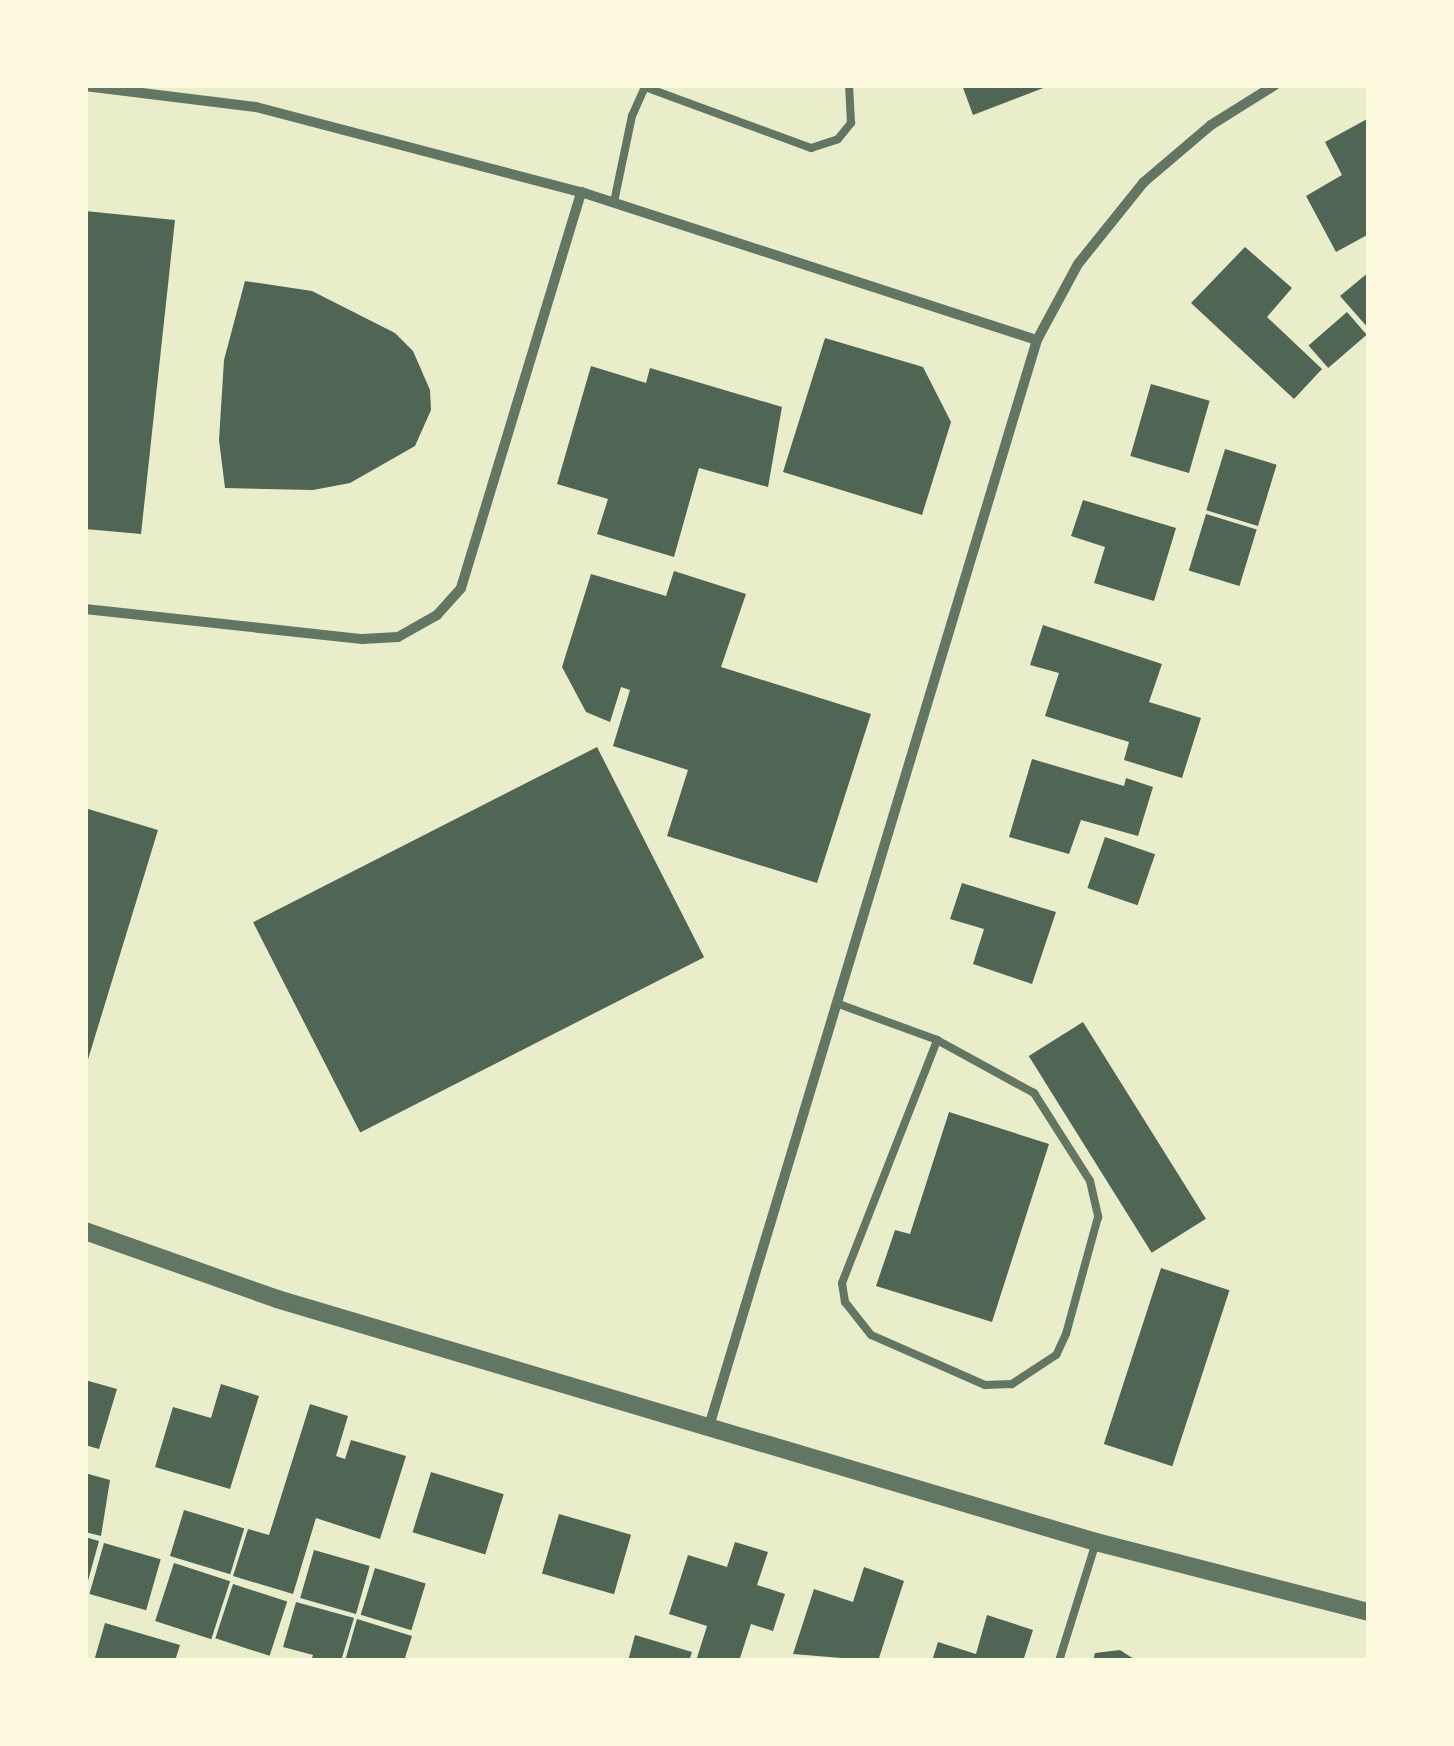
<!DOCTYPE html>
<html>
<head>
<meta charset="utf-8">
<style>
  body { margin:0 }
  #map { position:relative; width:1454px; height:1746px; overflow:hidden; background:#e9edc9; font-family:"Titillium Web",sans-serif }
  div>[style] { position:absolute }
  .building>* { inset:0; background:#4f6655; transform-origin:0 0 }
  .service>* { height:8px; margin:-4px; padding:0 4px; transform-origin:4px; border-radius:4px; background:#617663 }
  .minor>* { height:10px; margin:-5px; padding:0 5px; transform-origin:5px; border-radius:5px; background:#617663 }
  .tertiary>* { height:18px; margin:-9px; padding:0 9px; transform-origin:9px; border-radius:9px; background:#617663 }
  span { translate:-50% -50%; white-space:nowrap; text-align:center; line-height:1.15; -webkit-text-stroke:9px #fefae0; paint-order:stroke }
  .frame { position:absolute; inset:0; border:88px solid #fefae0; pointer-events:none }
</style>
</head>
<body>
<div id="map">
  <div class="building">
    <div style="clip-path:polygon(962px 85px,1051px 85px,973px 115px)"></div>
    <div style="clip-path:polygon(1369px 118px,1369px 234px,1336px 252px,1306px 196px,1342px 175px,1325px 142px)"></div>
    <div style="clip-path:polygon(85px 211px,175px 220px,141px 534px,85px 529px)"></div>
    <div style="clip-path:polygon(1245px 247px,1292px 288px,1267px 317px,1322px 369px,1294px 399px,1191px 303px)"></div>
    <div style="clip-path:polygon(1369px 272px,1369px 329px,1340px 296px)"></div>
    <div style="clip-path:polygon(245px 281px,312px 291px,395px 333px,413px 351px,430px 390px,431px 410px,415px 446px,350px 483px,313px 490px,225px 488px,219px 440px,224px 360px)"></div>
    <div style="left:1347px;top:312px;width:30px;height:51px;rotate:49deg"></div>
    <div style="clip-path:polygon(825px 338px,923px 367px,951px 422px,922px 515px,783px 472px)"></div>
    <div style="clip-path:polygon(591px 366px,646px 383px,650px 368px,782px 407px,768px 487px,699px 468px,674px 557px,597px 534px,608px 499px,557px 484px)"></div>
    <div style="left:1151px;top:384px;width:61px;height:75px;rotate:16deg"></div>
    <div style="left:1225px;top:449px;width:54px;height:64px;rotate:17deg"></div>
    <div style="clip-path:polygon(1083px 500px,1176px 528px,1154px 601px,1094px 583px,1105px 547px,1071px 536px)"></div>
    <div style="left:1206px;top:514px;width:53px;height:59px;rotate:17deg"></div>
    <div style="clip-path:polygon(674px 571px,746px 594px,721px 667px,871px 714px,817px 883px,667px 836px,688px 770px,613px 746px,630px 690px,621px 687px,610px 722px,586px 712px,562px 667px,591px 574px,666px 596px)"></div>
    <div style="clip-path:polygon(1043px 625px,1162px 664px,1149px 702px,1201px 718px,1182px 778px,1124px 760px,1129px 742px,1045px 716px,1059px 673px,1030px 665px)"></div>
    <div style="left:597px;top:747px;width:236px;height:386px;rotate:63deg"></div>
    <div style="clip-path:polygon(1032px 759px,1124px 786px,1126px 778px,1153px 787px,1138px 836px,1081px 820px,1069px 854px,1009px 837px)"></div>
    <div style="clip-path:polygon(85px 808px,158px 830px,86px 1066px,85px 1066px)"></div>
    <div style="left:1105px;top:837px;width:53px;height:54px;rotate:19deg"></div>
    <div style="clip-path:polygon(962px 883px,1056px 912px,1032px 984px,973px 964px,984px 929px,950px 919px)"></div>
    <div style="left:1083px;top:1022px;width:232px;height:64px;rotate:58deg"></div>
    <div style="clip-path:polygon(949px 1112px,1049px 1144px,992px 1322px,876px 1286px,895px 1230px,910px 1234px)"></div>
    <div style="left:1161px;top:1268px;width:72px;height:185px;rotate:18deg"></div>
    <div style="clip-path:polygon(85px 1380px,117px 1389px,99px 1449px,85px 1445px)"></div>
    <div style="clip-path:polygon(221px 1384px,259px 1396px,230px 1489px,155px 1467px,173px 1407px,211px 1418px)"></div>
    <div style="clip-path:polygon(310px 1404px,348px 1416px,336px 1456px,345px 1459px,351px 1440px,406px 1456px,380px 1539px,316px 1518px,293px 1594px,233px 1576px,248px 1529px,269px 1535px)"></div>
    <div style="left:431px;top:1472px;width:76px;height:63px;rotate:17deg"></div>
    <div style="clip-path:polygon(85px 1473px,110px 1480px,101px 1536px,85px 1532px)"></div>
    <div style="left:184px;top:1510px;width:63px;height:48px;rotate:17deg"></div>
    <div style="left:559px;top:1514px;width:75px;height:62px;rotate:16deg"></div>
    <div style="clip-path:polygon(85px 1537px,99px 1541px,86px 1588px,85px 1588px)"></div>
    <div style="clip-path:polygon(735px 1542px,768px 1552px,757px 1585px,785px 1594px,773px 1631px,751px 1624px,739px 1661px,696px 1661px,707px 1626px,669px 1614px,688px 1555px,727px 1567px)"></div>
    <div style="left:104px;top:1543px;width:59px;height:53px;rotate:16deg"></div>
    <div style="left:314px;top:1550px;width:58px;height:50px;rotate:16deg"></div>
    <div style="left:174px;top:1563px;width:59px;height:61px;rotate:18deg"></div>
    <div style="clip-path:polygon(864px 1567px,904px 1581px,878px 1661px,793px 1654px,814px 1589px,853px 1602px)"></div>
    <div style="left:375px;top:1568px;width:53px;height:49px;rotate:17deg"></div>
    <div style="left:233px;top:1584px;width:57px;height:57px;rotate:18deg"></div>
    <div style="clip-path:polygon(296px 1602px,354px 1618px,341px 1661px,311px 1661px,313px 1655px,283px 1647px)"></div>
    <div style="clip-path:polygon(987px 1615px,1033px 1630px,1023px 1661px,932px 1661px,938px 1642px,976px 1654px)"></div>
    <div style="clip-path:polygon(357px 1619px,412px 1636px,404px 1661px,345px 1661px)"></div>
    <div style="clip-path:polygon(105px 1623px,180px 1645px,175px 1661px,94px 1661px)"></div>
    <div style="clip-path:polygon(635px 1635px,692px 1652px,689px 1661px,628px 1661px)"></div>
    <div style="clip-path:polygon(1120px 1650px,1137px 1661px,1093px 1661px,1095px 1653px)"></div>
  </div>
  <div class="service">
    <div style="left:645px;top:87px;width:177px;rotate:20.2deg"></div>
    <div style="left:811px;top:148px;width:28px;rotate:-18deg"></div>
    <div style="left:838px;top:139px;width:21px;rotate:-51deg"></div>
    <div style="left:851px;top:123px;width:38px;rotate:-93deg"></div>
    <div style="left:614px;top:202px;width:88px;rotate:-78.2deg"></div>
    <div style="left:632px;top:116px;width:34px;rotate:-66deg"></div>
    <div style="left:836px;top:1003px;width:108px;rotate:20.1deg"></div>
    <div style="left:937px;top:1040px;width:111px;rotate:28.7deg"></div>
    <div style="left:1034px;top:1093px;width:104px;rotate:57.5deg"></div>
    <div style="left:1090px;top:1181px;width:37px;rotate:77deg"></div>
    <div style="left:1098px;top:1217px;width:121px;rotate:105.3deg"></div>
    <div style="left:1066px;top:1334px;width:23px;rotate:115deg"></div>
    <div style="left:1056px;top:1355px;width:53px;rotate:146.6deg"></div>
    <div style="left:1012px;top:1384px;width:27px;rotate:178deg"></div>
    <div style="left:985px;top:1385px;width:124px;rotate:-156.3deg"></div>
    <div style="left:871px;top:1335px;width:42px;rotate:-128.2deg"></div>
    <div style="left:845px;top:1302px;width:19px;rotate:-99deg"></div>
    <div style="left:842px;top:1283px;width:261px;rotate:-68.6deg"></div>
    <div style="left:1059px;top:1661px;width:125px;rotate:-72.7deg"></div>
  </div>
  <div class="minor">
    <div style="left:85px;top:86px;width:172px;rotate:7deg"></div>
    <div style="left:256px;top:107px;width:336px;rotate:14.7deg"></div>
    <div style="left:581px;top:192px;width:479px;rotate:18deg"></div>
    <div style="left:85px;top:609px;width:279px;rotate:6.2deg"></div>
    <div style="left:362px;top:639px;width:36px;rotate:-3deg"></div>
    <div style="left:398px;top:637px;width:45px;rotate:-29.4deg"></div>
    <div style="left:437px;top:615px;width:36px;rotate:-48deg"></div>
    <div style="left:461px;top:588px;width:414px;rotate:-73.1deg"></div>
    <div style="left:710px;top:1423px;width:1131px;rotate:-73.2deg"></div>
    <div style="left:1037px;top:340px;width:86px;rotate:-61.7deg"></div>
    <div style="left:1078px;top:264px;width:105px;rotate:-51.2deg"></div>
    <div style="left:1144px;top:182px;width:88px;rotate:-40.4deg"></div>
    <div style="left:1211px;top:125px;width:75px;rotate:-32deg"></div>
  </div>
  <div class="tertiary">
    <div style="left:85px;top:1231px;width:204px;rotate:19.5deg"></div>
    <div style="left:277px;top:1299px;width:854px;rotate:16.53deg"></div>
    <div style="left:1096px;top:1542px;width:282px;rotate:14.4deg"></div>
  </div>
  <div class="frame"></div>
</div>
</body>
</html>
